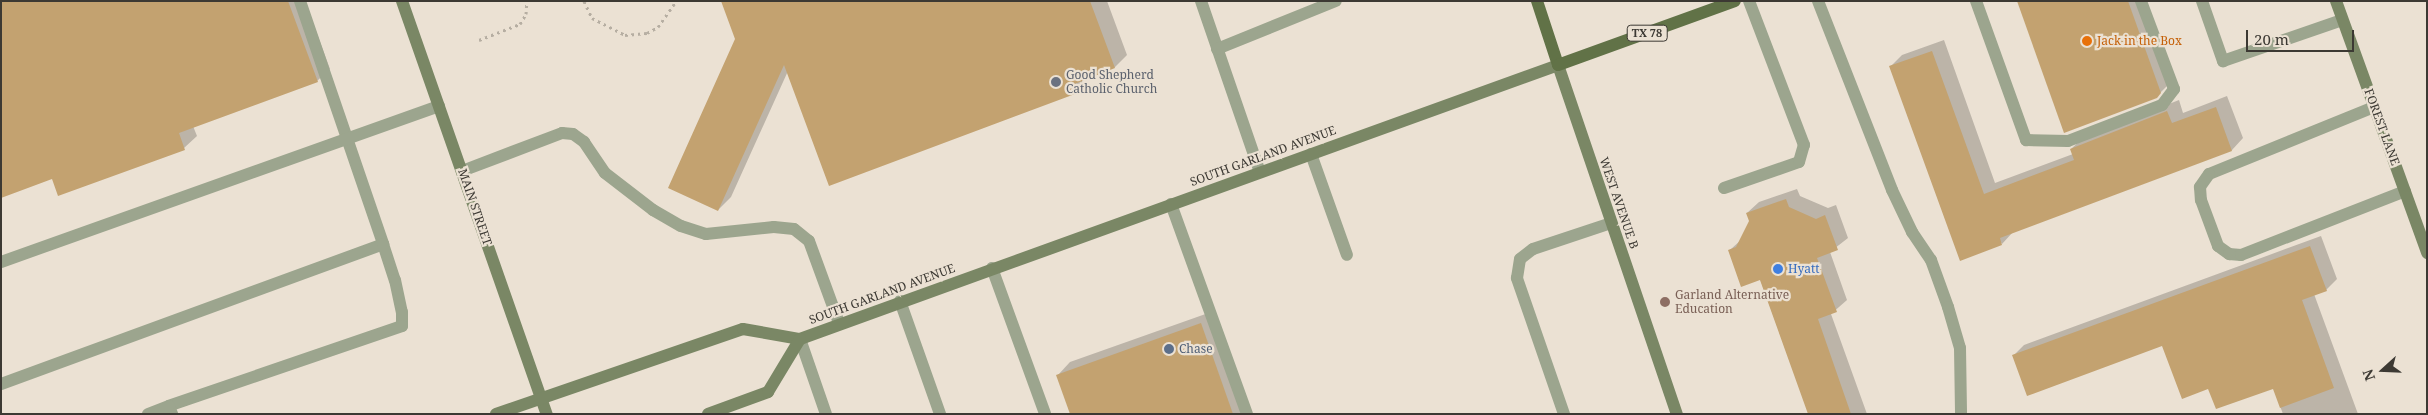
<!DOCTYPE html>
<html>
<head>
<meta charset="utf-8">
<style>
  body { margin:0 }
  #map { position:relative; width:2428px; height:415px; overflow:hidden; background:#ebe1d3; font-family:"Noto Serif",serif }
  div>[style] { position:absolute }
  .shadow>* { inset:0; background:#0003 }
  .building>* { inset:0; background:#c3a270 }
  .path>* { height:3px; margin-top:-1.5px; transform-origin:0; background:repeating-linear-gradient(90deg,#b6aea2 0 2.5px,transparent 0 6.5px) }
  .lane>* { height:12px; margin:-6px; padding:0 6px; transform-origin:6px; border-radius:6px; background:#9ca58e }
  .street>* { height:12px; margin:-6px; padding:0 6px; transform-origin:6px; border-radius:6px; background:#9ca58e }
  .secondary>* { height:12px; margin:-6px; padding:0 6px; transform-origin:6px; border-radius:6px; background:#7a8765 }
  .primary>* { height:12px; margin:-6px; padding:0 6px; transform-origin:6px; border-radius:6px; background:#617247 }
  .dots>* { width:14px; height:14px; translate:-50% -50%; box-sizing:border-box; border:2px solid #ebe1d3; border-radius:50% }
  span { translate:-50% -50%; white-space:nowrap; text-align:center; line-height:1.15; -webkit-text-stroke:4.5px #ebe1d3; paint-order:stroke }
  .shield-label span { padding:1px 4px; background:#ebe1d3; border:1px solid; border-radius:4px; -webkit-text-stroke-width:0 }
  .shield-label { font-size:11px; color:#3c3933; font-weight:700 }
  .food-label { font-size:12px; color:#c56008 }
  .left { translate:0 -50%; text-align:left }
  .worship-label { font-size:12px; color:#5b616d }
  .street-label { font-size:12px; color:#3c3933 }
  .shop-label { font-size:12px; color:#366cbe }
  .education-label { font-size:12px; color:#785e54 }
  .service-label { font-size:12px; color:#4e5e75 }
  .frame { position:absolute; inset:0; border:2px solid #3c3933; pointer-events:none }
  .north { position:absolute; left:2358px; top:345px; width:50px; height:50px; -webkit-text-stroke:4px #ebe1d3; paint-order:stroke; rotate:250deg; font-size:14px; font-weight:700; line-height:20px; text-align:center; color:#3c3933 }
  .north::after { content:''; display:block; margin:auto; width:18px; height:22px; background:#3c3933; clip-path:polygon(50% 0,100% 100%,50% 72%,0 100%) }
  .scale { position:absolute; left:2246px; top:30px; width:108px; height:22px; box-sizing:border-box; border:2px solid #3c3933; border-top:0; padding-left:6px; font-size:15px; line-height:18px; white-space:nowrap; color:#3c3933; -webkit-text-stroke:4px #ebe1d3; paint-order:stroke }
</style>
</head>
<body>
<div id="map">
  <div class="shadow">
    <div style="clip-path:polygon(1px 1px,305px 1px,330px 69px,317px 81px,193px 126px,197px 136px,184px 148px)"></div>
    <div style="clip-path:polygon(722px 1px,1107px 1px,1127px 55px,1115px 67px,1086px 78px,1075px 92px,829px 184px,788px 71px,731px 197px,718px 210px,737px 39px)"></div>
    <div style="clip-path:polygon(2020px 1px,2143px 1px,2168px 85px,2156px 97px)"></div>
    <div style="clip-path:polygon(1944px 40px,1995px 183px,2073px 154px,2071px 149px,2083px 138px,2179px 100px,2183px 113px,2227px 96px,2243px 138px,2232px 150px,2013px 232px,2002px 244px,1891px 66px,1902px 55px)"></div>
    <div style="clip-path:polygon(1797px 189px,1800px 196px,1828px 208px,1836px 205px,1848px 238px,1830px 252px,1847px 300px,1831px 314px,1867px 414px,1809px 414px,1760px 279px,1730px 250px,1742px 239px,1750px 221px,1747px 213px,1759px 202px)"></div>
    <div style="clip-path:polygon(2321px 236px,2337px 279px,2326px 290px,2314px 294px,2358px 414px,2283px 414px,2273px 387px,2209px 387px,2163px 345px,2013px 356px,2024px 345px)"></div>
    <div style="clip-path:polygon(1214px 311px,1250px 414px,1072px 414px,1058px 375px,1070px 362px)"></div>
  </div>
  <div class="building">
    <div style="clip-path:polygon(1px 1px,288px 1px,318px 82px,179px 133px,185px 150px,58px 196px,52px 179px,1px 198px)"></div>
    <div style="clip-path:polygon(721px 1px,1090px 1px,1115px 68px,1072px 85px,1075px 94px,829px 186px,784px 65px,718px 211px,668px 188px,735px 39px)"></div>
    <div style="clip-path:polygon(2017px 1px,2128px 1px,2161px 93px,2157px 98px,2064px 133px)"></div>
    <div style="clip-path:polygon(1932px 51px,1984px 194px,2074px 160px,2070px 149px,2167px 111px,2172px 123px,2216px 107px,2232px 151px,2000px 238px,2002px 245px,1960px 261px,1889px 66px)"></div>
    <div style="clip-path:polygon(1786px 199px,1789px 207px,1816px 219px,1825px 215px,1838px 250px,1817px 258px,1837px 312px,1818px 319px,1851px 414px,1808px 414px,1760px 280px,1741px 287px,1728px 250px,1736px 247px,1749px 221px,1746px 213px)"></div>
    <div style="clip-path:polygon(2310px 246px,2327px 291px,2302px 300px,2334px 388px,2280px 408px,2273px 389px,2216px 409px,2208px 389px,2182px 399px,2162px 346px,2027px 396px,2012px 355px)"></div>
    <div style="clip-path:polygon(1201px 323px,1233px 414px,1070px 414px,1056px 375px)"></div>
  </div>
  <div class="path">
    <div style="left:584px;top:1px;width:19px;rotate:65deg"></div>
    <div style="left:592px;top:18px;width:37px;rotate:27deg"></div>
    <div style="left:625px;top:35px;width:22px;rotate:-5deg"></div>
    <div style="left:647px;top:33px;width:13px;rotate:-29deg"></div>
    <div style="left:658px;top:27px;width:32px;rotate:-55deg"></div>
    <div style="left:479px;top:40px;width:44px;rotate:-21.3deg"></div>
    <div style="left:520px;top:24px;width:12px;rotate:-59deg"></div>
    <div style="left:526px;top:14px;width:13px;rotate:-86deg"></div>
  </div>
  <div class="lane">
    <div style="left:300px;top:1px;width:257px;rotate:71.1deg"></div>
    <div style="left:1201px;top:1px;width:181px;rotate:71deg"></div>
    <div style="left:1818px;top:1px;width:203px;rotate:68.6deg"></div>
    <div style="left:1892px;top:190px;width:47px;rotate:64.5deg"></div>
    <div style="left:1912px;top:232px;width:34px;rotate:56deg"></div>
    <div style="left:1931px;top:260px;width:50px;rotate:70.1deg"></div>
    <div style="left:1948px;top:307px;width:43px;rotate:73.7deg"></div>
    <div style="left:1960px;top:348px;width:66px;rotate:89.1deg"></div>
    <div style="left:1976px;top:1px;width:148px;rotate:70.2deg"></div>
    <div style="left:2026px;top:140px;width:42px;rotate:1.4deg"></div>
    <div style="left:2068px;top:141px;width:101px;rotate:-21deg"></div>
    <div style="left:2162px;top:105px;width:20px;rotate:-53deg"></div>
    <div style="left:2174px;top:89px;width:94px;rotate:-110.6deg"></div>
    <div style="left:2202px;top:1px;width:64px;rotate:70.7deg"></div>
    <div style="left:2223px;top:61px;width:126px;rotate:-19deg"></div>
    <div style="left:1217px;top:49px;width:128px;rotate:-22deg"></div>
    <div style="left:2374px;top:107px;width:178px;rotate:157.9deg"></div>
    <div style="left:2209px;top:174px;width:16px;rotate:125deg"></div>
    <div style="left:2200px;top:187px;width:13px;rotate:86deg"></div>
    <div style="left:2201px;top:200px;width:49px;rotate:69.7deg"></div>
    <div style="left:2218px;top:246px;width:14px;rotate:36deg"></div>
    <div style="left:2229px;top:254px;width:12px;rotate:5deg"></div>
    <div style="left:2241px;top:255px;width:176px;rotate:-21.3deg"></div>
    <div style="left:1311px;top:154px;width:107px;rotate:70.4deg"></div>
    <div style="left:462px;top:171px;width:107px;rotate:-20.8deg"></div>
    <div style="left:562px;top:133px;width:11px;rotate:5deg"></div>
    <div style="left:573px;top:134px;width:14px;rotate:36deg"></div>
    <div style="left:584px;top:142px;width:37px;rotate:56deg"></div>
    <div style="left:605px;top:173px;width:61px;rotate:37.6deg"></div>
    <div style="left:653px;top:210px;width:32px;rotate:30deg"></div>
    <div style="left:681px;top:226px;width:26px;rotate:18deg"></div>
    <div style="left:706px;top:234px;width:68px;rotate:-5.9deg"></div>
    <div style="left:774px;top:227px;width:20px;rotate:6deg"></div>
    <div style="left:794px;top:229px;width:19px;rotate:39deg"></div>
    <div style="left:809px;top:241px;width:87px;rotate:69.9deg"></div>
    <div style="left:1724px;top:188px;width:79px;rotate:-19.1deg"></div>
    <div style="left:1799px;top:162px;width:18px;rotate:-74deg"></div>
    <div style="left:1804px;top:145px;width:154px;rotate:-110.9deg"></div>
    <div style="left:1171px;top:204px;width:223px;rotate:70.1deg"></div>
    <div style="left:1px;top:262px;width:465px;rotate:-19.6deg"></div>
    <div style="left:992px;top:268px;width:155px;rotate:70deg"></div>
    <div style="left:900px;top:301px;width:120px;rotate:70.5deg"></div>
    <div style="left:1px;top:384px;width:407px;rotate:-20.1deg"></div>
    <div style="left:383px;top:244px;width:38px;rotate:72deg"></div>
    <div style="left:395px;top:280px;width:33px;rotate:78deg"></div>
    <div style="left:402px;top:312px;width:14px;rotate:90deg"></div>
    <div style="left:402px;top:326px;width:246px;rotate:161.1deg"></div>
    <div style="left:169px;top:406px;width:9px;rotate:69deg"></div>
    <div style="left:148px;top:414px;width:22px;rotate:-21deg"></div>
    <div style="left:1564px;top:414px;width:144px;rotate:-109.1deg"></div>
    <div style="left:1517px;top:278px;width:19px;rotate:-81deg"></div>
    <div style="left:1520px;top:259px;width:16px;rotate:-38deg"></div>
    <div style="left:1533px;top:249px;width:82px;rotate:-18.4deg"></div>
  </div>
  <div class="street">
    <div style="left:800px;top:339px;width:79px;rotate:70.9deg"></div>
  </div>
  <div class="secondary">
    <div style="left:402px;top:1px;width:438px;rotate:70.7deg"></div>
    <div style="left:2336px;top:1px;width:268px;rotate:70.1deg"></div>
    <div style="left:496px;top:414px;width:261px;rotate:-19deg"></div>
    <div style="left:743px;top:329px;width:58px;rotate:10deg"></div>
    <div style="left:800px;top:339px;width:806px;rotate:-19.87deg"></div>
    <div style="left:1558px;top:65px;width:369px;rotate:71.2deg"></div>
    <div style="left:708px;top:414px;width:64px;rotate:-20.1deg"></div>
    <div style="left:768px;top:392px;width:62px;rotate:-58.9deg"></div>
  </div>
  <div class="primary">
    <div style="left:1537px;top:1px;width:67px;rotate:71.8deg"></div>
    <div style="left:1558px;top:65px;width:188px;rotate:-19.9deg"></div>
  </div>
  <div class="dots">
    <div style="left:2087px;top:41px;background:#e8710a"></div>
    <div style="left:1056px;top:82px;background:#6b7280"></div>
    <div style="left:1778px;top:269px;background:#3f7fe0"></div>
    <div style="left:1665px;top:302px;background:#8d6e63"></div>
    <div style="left:1169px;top:349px;background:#5c6f8a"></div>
  </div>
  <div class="shield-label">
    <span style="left:1647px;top:33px">TX 78</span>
  </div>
  <div class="food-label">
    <span class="left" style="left:2097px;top:41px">Jack in the Box</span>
  </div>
  <div class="worship-label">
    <span class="left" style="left:1066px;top:82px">Good Shepherd<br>Catholic Church</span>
  </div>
  <div class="street-label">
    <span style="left:2382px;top:127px;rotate:70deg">FOREST LANE</span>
    <span style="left:1263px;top:156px;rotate:-20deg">SOUTH GARLAND AVENUE</span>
    <span style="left:1619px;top:203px;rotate:71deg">WEST AVENUE B</span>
    <span style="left:475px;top:207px;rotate:71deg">MAIN STREET</span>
    <span style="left:882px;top:294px;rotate:-20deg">SOUTH GARLAND AVENUE</span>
  </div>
  <div class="shop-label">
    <span class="left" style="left:1788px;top:269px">Hyatt</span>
  </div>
  <div class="education-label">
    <span class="left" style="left:1675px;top:302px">Garland Alternative<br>Education</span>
  </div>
  <div class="service-label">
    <span class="left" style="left:1179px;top:349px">Chase</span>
  </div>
  <div class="frame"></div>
  <div class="north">N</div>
  <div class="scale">20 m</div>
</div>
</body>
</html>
